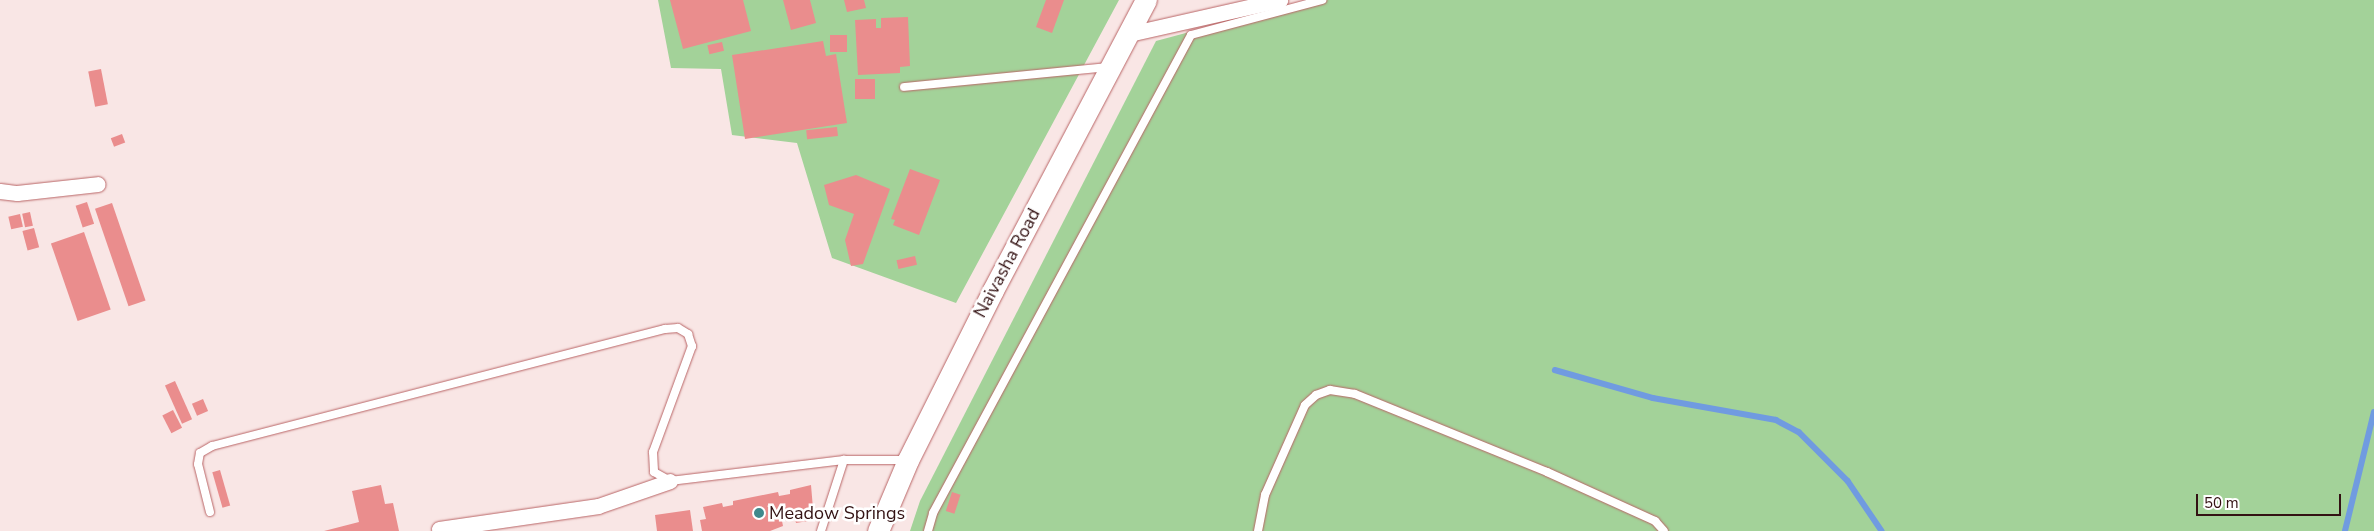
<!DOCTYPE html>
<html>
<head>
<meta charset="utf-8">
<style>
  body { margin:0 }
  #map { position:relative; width:2374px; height:531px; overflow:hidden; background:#f9e6e5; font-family:"Nunito Sans",sans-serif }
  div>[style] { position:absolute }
  .green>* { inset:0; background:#a3d299 }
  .stream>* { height:5.5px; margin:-2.75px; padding:0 2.75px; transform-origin:2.75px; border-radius:2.75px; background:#709be0 }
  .building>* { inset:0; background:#ea8d8d; transform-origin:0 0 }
  .roads { filter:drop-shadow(0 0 1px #b96566) drop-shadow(0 0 1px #b96566) }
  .service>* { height:8px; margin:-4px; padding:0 4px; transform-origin:4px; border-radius:4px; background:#fff }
  .minor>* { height:15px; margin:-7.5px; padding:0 7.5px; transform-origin:7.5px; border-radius:7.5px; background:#fff }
  .secondary>* { height:21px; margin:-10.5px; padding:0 10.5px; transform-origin:10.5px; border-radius:10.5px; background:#fff }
  .dots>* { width:14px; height:14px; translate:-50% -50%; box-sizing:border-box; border:2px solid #fff; border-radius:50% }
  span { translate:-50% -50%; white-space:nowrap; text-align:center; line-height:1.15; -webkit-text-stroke:5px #fff; paint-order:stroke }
  .street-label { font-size:18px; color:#331213 }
  .poi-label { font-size:18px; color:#331213 }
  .left { translate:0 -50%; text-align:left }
  .scale { position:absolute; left:2196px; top:494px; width:145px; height:22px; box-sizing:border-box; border:2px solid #331213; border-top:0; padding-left:6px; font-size:15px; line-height:18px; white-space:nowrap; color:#331213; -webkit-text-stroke:4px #fff; paint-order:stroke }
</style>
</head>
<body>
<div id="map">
  <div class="green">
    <div style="clip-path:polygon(658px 0,1119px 0,956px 303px,832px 258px,797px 143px,732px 135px,721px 69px,671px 68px)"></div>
    <div style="clip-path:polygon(1308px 0,2374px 0,2374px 531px,910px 531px,920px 501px,1156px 41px)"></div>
  </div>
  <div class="stream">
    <div style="left:1555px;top:370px;width:102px;rotate:15.9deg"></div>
    <div style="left:1653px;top:398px;width:125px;rotate:10.1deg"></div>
    <div style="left:1776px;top:420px;width:26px;rotate:28deg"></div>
    <div style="left:1799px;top:432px;width:69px;rotate:45deg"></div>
    <div style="left:1848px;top:481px;width:60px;rotate:55.8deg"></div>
    <div style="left:2345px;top:531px;width:122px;rotate:-76.3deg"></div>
  </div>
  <div class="building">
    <div style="clip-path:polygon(670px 0,743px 0,751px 31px,683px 49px)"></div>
    <div style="clip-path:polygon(783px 0,810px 0,816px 23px,791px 30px)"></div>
    <div style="clip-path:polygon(844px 0,864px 0,866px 8px,847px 12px)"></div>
    <div style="clip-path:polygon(1046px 0,1064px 0,1052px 33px,1036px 27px)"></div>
    <div style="clip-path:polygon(908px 17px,910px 66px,900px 67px,900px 73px,858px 75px,855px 20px,876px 19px,876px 28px,881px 28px,881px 18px)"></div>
    <div style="left:830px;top:35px;width:17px;height:17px"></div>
    <div style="clip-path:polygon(823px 41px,826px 56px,836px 54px,847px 123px,745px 139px,732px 55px)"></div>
    <div style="left:722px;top:42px;width:9px;height:15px;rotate:77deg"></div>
    <div style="left:101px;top:69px;width:36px;height:13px;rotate:79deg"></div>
    <div style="left:855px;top:79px;width:20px;height:20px"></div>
    <div style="left:837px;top:127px;width:9px;height:31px;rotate:84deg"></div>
    <div style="left:122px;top:134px;width:9px;height:12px;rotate:69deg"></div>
    <div style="clip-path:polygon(910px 169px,940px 180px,919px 235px,893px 225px,895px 220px,891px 219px)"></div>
    <div style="clip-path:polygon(856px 175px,890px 189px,863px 264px,851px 266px,845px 240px,854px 214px,829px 205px,824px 185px)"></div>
    <div style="left:87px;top:202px;width:23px;height:12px;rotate:72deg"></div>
    <div style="left:112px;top:203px;width:103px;height:18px;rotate:71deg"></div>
    <div style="left:30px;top:212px;width:14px;height:8px;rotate:78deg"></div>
    <div style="left:20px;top:214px;width:13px;height:12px;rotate:77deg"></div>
    <div style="left:34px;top:228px;width:20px;height:12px;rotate:75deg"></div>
    <div style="left:84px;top:232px;width:82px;height:35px;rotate:71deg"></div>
    <div style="left:915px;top:256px;width:9px;height:19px;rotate:77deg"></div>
    <div style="left:175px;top:381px;width:42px;height:11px;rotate:66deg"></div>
    <div style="left:203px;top:399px;width:13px;height:12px;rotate:67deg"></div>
    <div style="left:173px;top:410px;width:20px;height:12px;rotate:63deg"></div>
    <div style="left:220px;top:470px;width:37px;height:8px;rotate:74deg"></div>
    <div style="clip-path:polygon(381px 485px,385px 504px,393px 503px,399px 531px,324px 531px,359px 522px,352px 491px)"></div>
    <div style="clip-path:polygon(811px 485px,814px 520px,796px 523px,795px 518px,782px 521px,783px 526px,770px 531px,702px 531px,700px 520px,706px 519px,703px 507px,722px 503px,723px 507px,733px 505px,733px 501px,778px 492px,779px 496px,790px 494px,790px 490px)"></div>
    <div style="left:952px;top:492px;width:9px;height:20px;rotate:18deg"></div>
    <div style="clip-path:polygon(690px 510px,693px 531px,657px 531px,655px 515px)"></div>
  </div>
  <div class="roads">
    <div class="service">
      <div style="left:904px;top:87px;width:204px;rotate:-5.6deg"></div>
      <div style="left:210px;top:512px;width:49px;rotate:-104deg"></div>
      <div style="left:198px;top:464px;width:11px;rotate:-80deg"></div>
      <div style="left:200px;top:453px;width:14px;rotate:-30deg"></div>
      <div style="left:212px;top:446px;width:468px;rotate:-14.5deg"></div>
      <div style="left:665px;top:329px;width:13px;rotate:-4deg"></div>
      <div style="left:678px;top:328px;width:12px;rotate:31deg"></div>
      <div style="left:688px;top:334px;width:13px;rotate:72deg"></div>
      <div style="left:692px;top:346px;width:113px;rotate:110.2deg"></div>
      <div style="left:653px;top:452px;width:20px;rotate:87deg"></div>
      <div style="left:654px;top:472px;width:18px;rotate:29deg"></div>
      <div style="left:670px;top:481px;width:175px;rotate:-6.9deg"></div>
      <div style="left:844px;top:460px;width:62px"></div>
      <div style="left:821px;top:531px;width:75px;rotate:-72.1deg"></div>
      <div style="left:928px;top:531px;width:19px;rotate:-74deg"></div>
      <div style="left:933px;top:513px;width:543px;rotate:-61.64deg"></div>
      <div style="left:1191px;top:35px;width:136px;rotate:-15deg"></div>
      <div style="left:1258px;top:531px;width:37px;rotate:-79deg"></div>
      <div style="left:1265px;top:495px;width:98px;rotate:-66deg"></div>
      <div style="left:1305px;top:405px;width:15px;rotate:-42deg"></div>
      <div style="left:1316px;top:395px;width:15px;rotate:-20deg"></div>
      <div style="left:1330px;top:390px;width:25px;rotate:9deg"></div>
      <div style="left:1355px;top:394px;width:207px;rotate:22.1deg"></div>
      <div style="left:1547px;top:472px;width:119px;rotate:24.4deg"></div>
      <div style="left:1655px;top:521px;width:13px;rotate:48deg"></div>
    </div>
    <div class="minor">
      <div style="left:1129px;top:34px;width:155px;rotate:-12.7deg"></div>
      <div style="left:0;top:191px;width:17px;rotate:7deg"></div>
      <div style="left:17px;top:193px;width:81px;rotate:-6.3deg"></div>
      <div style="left:439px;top:529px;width:161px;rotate:-8.2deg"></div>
      <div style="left:598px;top:506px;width:76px;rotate:-19.1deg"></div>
    </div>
    <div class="secondary">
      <div style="left:878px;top:531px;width:77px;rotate:-67.1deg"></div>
      <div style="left:908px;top:460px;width:190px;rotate:-63.4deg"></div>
      <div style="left:993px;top:290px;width:328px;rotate:-62.2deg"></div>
    </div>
  </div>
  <div class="dots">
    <div style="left:759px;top:513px;background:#40898c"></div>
  </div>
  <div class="street-label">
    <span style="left:1007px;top:263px;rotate:-62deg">Naivasha Road</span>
  </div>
  <div class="poi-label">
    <span class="left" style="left:769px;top:513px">Meadow Springs</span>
  </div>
  <div class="scale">50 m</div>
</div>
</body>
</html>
